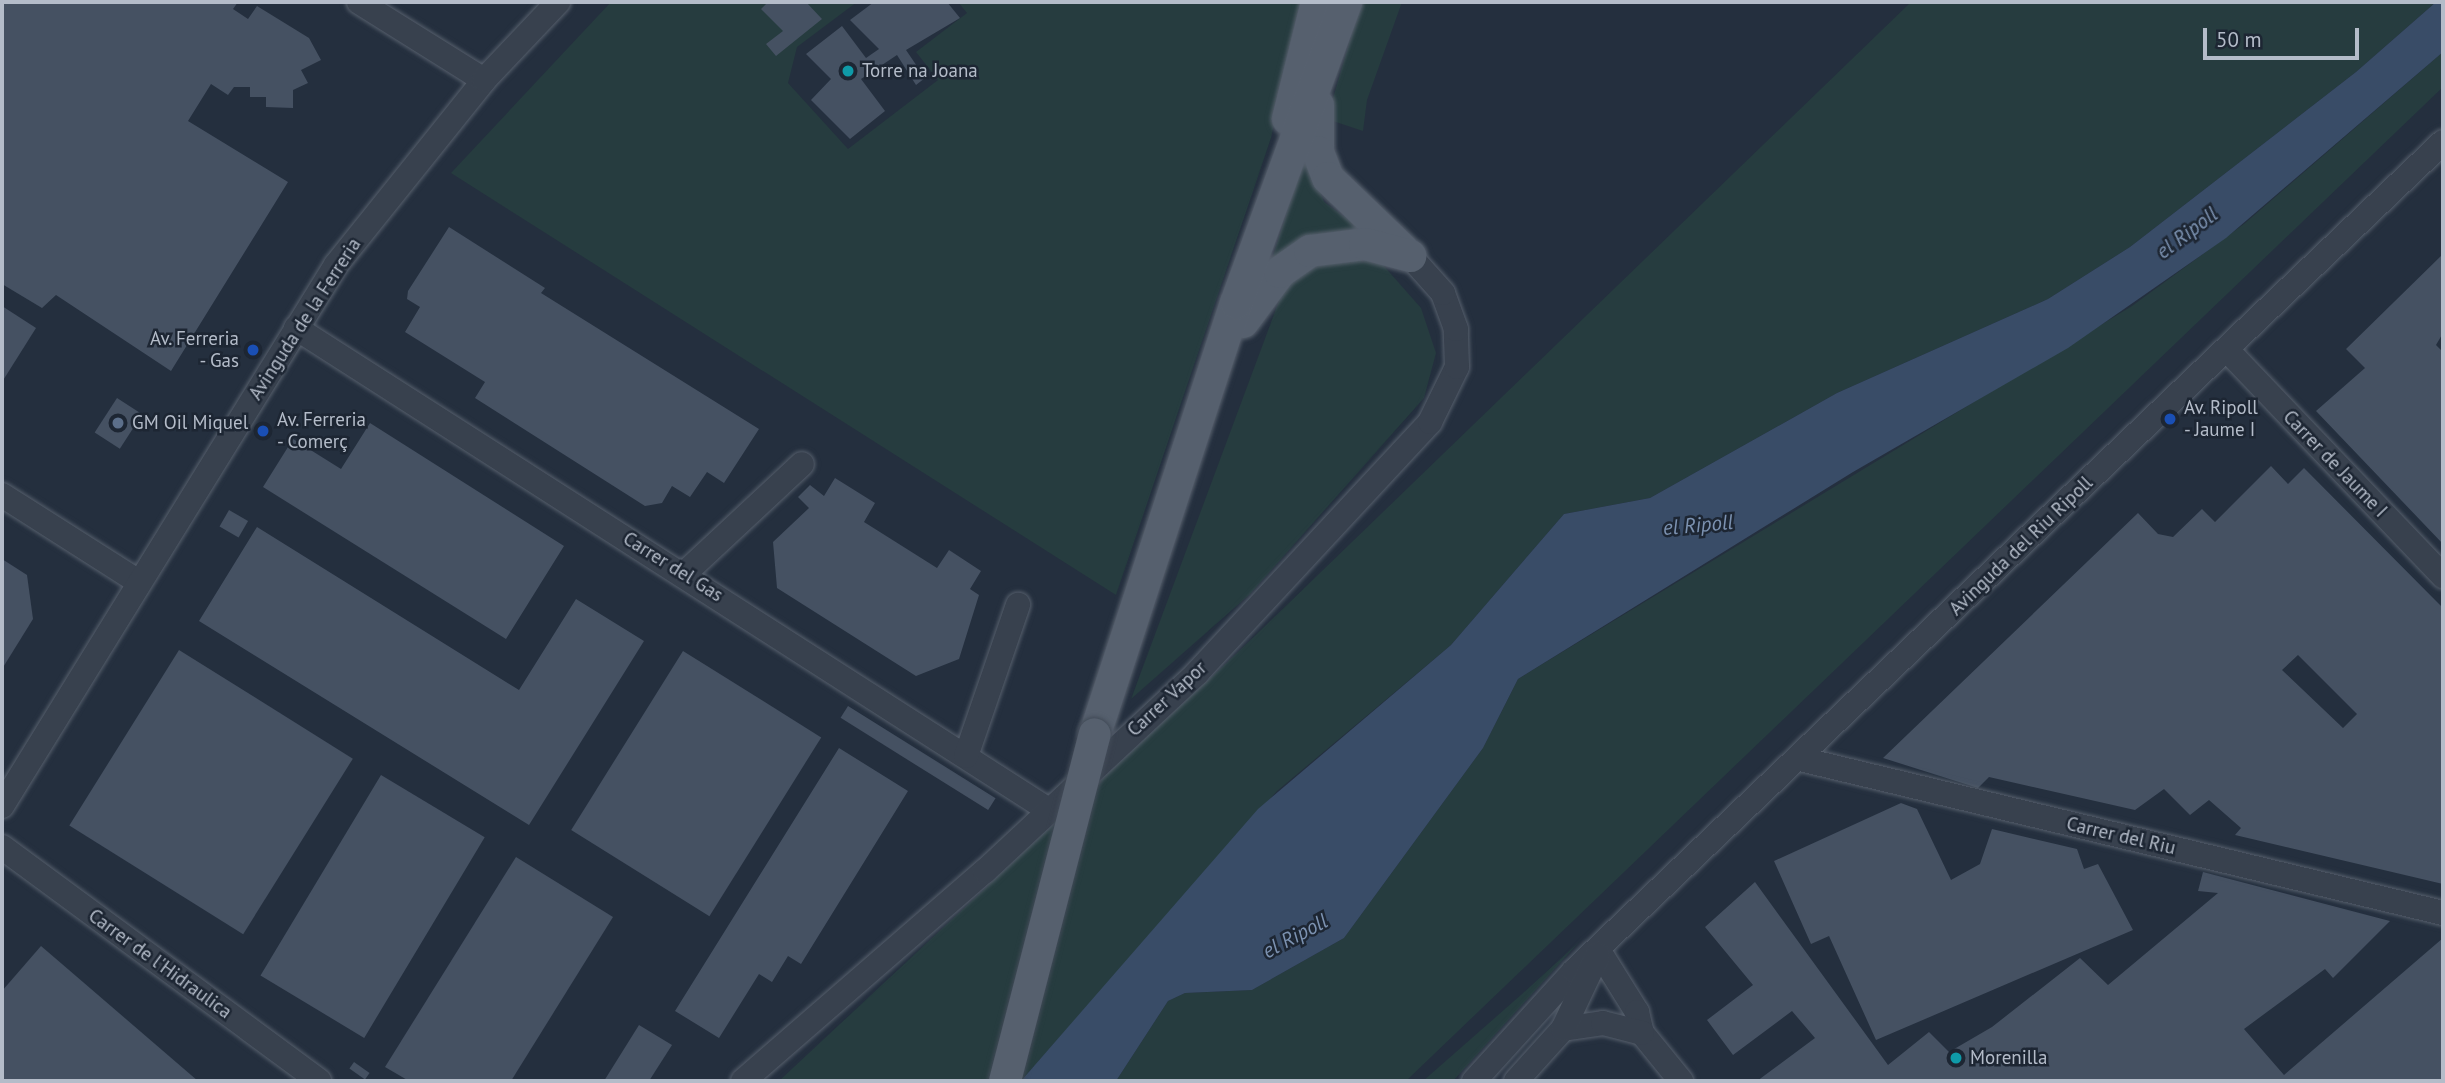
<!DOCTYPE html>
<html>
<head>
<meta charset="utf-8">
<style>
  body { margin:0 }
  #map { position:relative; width:2445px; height:1083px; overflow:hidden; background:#242f3e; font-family:"PT Sans",sans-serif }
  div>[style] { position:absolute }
  .green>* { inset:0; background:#263c3f }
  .water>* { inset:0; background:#394c67 }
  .building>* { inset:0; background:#455162; transform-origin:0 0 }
  .roads { filter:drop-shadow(0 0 2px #565f6c) drop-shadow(0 0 2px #565f6c) }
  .minor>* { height:24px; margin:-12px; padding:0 12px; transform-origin:12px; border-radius:12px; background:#38414e }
  .major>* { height:32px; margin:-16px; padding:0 16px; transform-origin:16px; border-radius:16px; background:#56606e }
  .bridges { filter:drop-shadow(0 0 2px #414a57) drop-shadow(0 0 2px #414a57) }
  .major-bridge>* { height:32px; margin:-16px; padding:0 16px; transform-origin:16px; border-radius:16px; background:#56606e }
  .dots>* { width:19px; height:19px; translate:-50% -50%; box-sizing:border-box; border:4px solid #1d2633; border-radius:50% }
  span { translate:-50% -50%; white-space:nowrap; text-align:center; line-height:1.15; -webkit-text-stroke:5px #1d2633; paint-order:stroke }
  .poi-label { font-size:19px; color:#b4bcc9 }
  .left { translate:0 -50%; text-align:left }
  .right { translate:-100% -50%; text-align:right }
  .street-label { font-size:19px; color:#b4bcc9 }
  .water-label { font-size:21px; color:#7c92b1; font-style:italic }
  .frame { position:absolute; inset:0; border:4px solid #b4bcc9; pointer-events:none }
  .scale { position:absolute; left:2203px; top:28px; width:156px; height:32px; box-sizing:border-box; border:4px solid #b4bcc9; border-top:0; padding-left:9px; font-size:21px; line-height:24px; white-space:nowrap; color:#b4bcc9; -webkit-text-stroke:5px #1d2633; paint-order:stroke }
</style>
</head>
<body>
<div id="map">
  <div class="green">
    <div style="clip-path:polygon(611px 2px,857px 2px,797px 47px,788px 83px,848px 149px,938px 80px,916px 52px,967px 13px,958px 2px,1300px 2px,1271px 138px,1116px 595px,451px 173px)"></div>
    <div style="clip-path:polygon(1361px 2px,1402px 2px,1367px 100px,1363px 131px,1327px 119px)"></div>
    <div style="clip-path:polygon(1911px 2px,2436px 2px,2356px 72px,2130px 247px,2048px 299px,1837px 393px,1650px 498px,1564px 514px,1451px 645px,1277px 791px,1021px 1081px,779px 1081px,1237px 653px)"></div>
    <div style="clip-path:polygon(2443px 52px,2443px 87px,1406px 1081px,1116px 1081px,1168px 1001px,1185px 993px,1252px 990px,1344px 938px,1483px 748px,1518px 679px,2132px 306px,2244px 224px)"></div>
    <div style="clip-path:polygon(1305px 153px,1324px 202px,1360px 228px,1312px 240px,1270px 266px)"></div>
    <div style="clip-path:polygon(1376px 257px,1421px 308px,1436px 353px,1424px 398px,1250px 594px,1131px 699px,1289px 274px,1325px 261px)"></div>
    <div style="clip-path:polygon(1579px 942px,1453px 1081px,1423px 1081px,1522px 994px)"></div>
  </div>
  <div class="water">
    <div style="clip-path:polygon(2436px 2px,2443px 2px,2443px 52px,2226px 238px,2068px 348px,1853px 472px,1518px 679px,1483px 748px,1344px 938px,1252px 990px,1185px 993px,1168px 1001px,1116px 1081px,1021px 1081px,1258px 809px,1451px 645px,1564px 514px,1650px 498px,1837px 393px,2048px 299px,2130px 247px,2356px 72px)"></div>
  </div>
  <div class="building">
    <div style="clip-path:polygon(2px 2px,238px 2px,233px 9px,248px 19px,257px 6px,309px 38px,321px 60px,301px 70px,308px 83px,293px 90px,293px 108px,266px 107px,266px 97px,250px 97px,250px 87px,234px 87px,228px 95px,211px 84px,188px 121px,288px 182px,171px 371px,56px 295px,42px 308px,2px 284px)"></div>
    <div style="clip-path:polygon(768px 2px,806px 2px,822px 19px,776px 56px,766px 44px,783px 31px,761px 9px)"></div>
    <div style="clip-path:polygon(874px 2px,947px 2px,960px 18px,906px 50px,925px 78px,916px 85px,897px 55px,861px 79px,885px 111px,850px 139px,811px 100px,831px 79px,806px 54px,842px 26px,866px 58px,879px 49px,850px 20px)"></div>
    <div style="clip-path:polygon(449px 227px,545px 288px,541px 293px,759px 429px,724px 483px,707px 472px,690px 497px,672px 486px,662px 503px,645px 506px,475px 398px,485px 382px,405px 332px,420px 307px,407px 299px,408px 291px)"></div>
    <div style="clip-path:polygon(2443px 254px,2443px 333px,2436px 345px,2443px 352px,2443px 544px,2316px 411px,2365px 368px,2346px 349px)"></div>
    <div style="clip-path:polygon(2px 306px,36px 328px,2px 382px)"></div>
    <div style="left:117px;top:398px;width:30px;height:41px;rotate:33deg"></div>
    <div style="clip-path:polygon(370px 423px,564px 546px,506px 639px,263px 487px,293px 439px,341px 469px)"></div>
    <div style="clip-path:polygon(evenodd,2271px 466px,2288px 484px,2304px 468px,2443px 608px,2443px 884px,2235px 835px,2241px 828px,2209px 800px,2190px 815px,2164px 789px,2135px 810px,1989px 777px,1978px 788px,1883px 758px,2138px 513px,2158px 534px,2173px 537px,2202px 509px,2215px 522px,2271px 466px,2298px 655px,2357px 714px,2343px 728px,2282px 670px,2298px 655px)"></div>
    <div style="clip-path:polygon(835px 478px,875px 503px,864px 522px,937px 568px,949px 550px,981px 571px,970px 589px,979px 595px,959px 659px,916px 676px,777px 588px,773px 542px,809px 508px,798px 497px,810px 485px,824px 496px)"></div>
    <div style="left:229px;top:510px;width:22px;height:19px;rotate:30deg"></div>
    <div style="clip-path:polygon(257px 527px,519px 690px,576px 599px,644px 641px,529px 825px,199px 621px)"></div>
    <div style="clip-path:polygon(2px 559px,27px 575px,33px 619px,2px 669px)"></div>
    <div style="left:179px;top:650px;width:205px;height:207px;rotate:32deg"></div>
    <div style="left:683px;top:651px;width:163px;height:211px;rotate:32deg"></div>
    <div style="left:848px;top:706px;width:174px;height:14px;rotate:32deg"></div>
    <div style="clip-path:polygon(839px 748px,908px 791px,801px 964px,788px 956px,772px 982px,759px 974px,719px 1038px,675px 1011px)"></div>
    <div style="left:381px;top:775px;width:121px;height:234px;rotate:31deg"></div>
    <div style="clip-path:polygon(1901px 803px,1917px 809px,1951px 880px,1980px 864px,1992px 829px,2077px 849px,2084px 869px,2098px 864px,2133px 930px,1876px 1040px,1829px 936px,1811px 944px,1774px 861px)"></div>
    <div style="clip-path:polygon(516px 857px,613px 917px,511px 1081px,409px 1081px,385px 1067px)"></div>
    <div style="clip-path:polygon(2203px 872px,2390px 921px,2333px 978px,2325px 969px,2244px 1029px,2284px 1075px,2443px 938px,2443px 1081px,1757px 1081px,1815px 1038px,1792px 1011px,1733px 1055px,1707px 1020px,1753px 985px,1705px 927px,1755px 882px,1888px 1065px,1929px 1032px,1949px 1052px,1992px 1027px,2080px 958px,2108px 985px,2218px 893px,2198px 891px)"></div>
    <div style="clip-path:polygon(41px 946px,62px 964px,198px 1081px,2px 1081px,2px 991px)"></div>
    <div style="clip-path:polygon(639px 1025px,672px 1045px,649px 1081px,604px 1081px)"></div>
    <div style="left:354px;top:1062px;width:19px;height:8px;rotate:35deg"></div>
  </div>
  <div class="roads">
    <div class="minor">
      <div style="left:359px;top:2px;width:147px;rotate:32deg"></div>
      <div style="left:296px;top:328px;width:892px;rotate:32.64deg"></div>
      <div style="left:2227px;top:350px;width:313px;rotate:46.3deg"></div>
      <div style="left:2px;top:495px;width:160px;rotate:32.5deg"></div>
      <div style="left:684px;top:574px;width:161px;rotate:-43deg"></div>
      <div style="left:966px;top:756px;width:160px;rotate:-71deg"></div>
      <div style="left:1800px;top:759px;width:661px;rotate:13.47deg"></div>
      <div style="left:2px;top:806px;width:636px;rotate:-58.31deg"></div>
      <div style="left:336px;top:265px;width:237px;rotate:-51.3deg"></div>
      <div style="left:484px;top:80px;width:108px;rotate:-46.5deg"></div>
      <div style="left:2px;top:847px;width:394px;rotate:36.4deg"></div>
      <div style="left:1599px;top:951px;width:72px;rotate:58.1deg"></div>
      <div style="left:1637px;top:1012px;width:22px;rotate:77deg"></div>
      <div style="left:1642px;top:1033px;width:62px;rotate:50.9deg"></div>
      <div style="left:1563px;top:1029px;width:40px;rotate:-8.5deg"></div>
      <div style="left:1603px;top:1023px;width:40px;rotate:14.4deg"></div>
      <div style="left:743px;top:1081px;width:320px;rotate:-41deg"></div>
      <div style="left:985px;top:871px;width:290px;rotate:-43deg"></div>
      <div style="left:1197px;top:673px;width:342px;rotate:-47.1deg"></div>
      <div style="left:1430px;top:422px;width:61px;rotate:-63.9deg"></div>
      <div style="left:1457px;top:367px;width:38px;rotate:-92deg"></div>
      <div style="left:1456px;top:329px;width:38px;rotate:-110deg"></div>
      <div style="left:1443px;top:293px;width:50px;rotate:-131.7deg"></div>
      <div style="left:1474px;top:1081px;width:149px;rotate:-47.7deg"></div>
      <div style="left:1574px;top:971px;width:1201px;rotate:-43.65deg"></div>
      <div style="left:1516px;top:1081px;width:70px;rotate:-47.9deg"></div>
      <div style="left:1563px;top:1029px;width:82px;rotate:-64.7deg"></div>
    </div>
    <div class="major">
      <div style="left:1318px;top:105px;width:47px;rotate:90deg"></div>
      <div style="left:1318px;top:152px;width:28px;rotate:69deg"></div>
      <div style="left:1328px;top:178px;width:104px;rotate:43.8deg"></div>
      <div style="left:1288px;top:119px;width:121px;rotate:-76.1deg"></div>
      <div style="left:1243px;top:322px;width:62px;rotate:-53.5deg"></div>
      <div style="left:1280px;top:272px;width:37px;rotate:-35deg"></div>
      <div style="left:1310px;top:251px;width:55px;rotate:-7.3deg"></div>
      <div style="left:1365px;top:244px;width:47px;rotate:14.9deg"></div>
      <div style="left:1095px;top:734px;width:453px;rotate:-71.9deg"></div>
      <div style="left:1236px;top:303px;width:320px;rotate:-69.9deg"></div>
    </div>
  </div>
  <div class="bridges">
    <div class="major-bridge">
      <div style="left:1005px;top:1081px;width:358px;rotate:-75.5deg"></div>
    </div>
  </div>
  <div class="dots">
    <div style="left:848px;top:71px;background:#0f9aa8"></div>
    <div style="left:253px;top:350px;background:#1a4fb4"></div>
    <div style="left:2170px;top:419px;background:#1a4fb4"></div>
    <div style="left:118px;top:423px;background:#5c6f8a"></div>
    <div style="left:263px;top:431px;background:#1a4fb4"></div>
    <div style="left:1956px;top:1058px;background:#0f9aa8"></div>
  </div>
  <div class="poi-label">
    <span class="left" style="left:862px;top:71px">Torre na Joana</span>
    <span class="right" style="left:239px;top:350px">Av. Ferreria<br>- Gas</span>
    <span class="left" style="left:2184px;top:419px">Av. Ripoll<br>- Jaume I</span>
    <span class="left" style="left:277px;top:431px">Av. Ferreria<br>- Comerç</span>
    <span class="left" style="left:132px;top:423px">GM Oil Miquel</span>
    <span class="left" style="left:1970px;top:1058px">Morenilla</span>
  </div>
  <div class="street-label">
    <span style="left:305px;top:319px;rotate:-57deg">Avinguda de la Ferreria</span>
    <span style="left:2335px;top:464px;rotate:46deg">Carrer de Jaume I</span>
    <span style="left:2021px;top:546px;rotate:-44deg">Avinguda del Riu Ripoll</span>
    <span style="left:673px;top:567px;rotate:32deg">Carrer del Gas</span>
    <span style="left:1167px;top:699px;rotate:-43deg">Carrer Vapor</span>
    <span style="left:2121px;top:836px;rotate:13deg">Carrer del Riu</span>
    <span style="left:160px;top:964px;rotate:36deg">Carrer de l'Hidraulica</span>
  </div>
  <div class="water-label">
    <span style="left:2187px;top:233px;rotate:-37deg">el Ripoll</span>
    <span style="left:1698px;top:525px;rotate:-5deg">el Ripoll</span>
    <span style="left:1295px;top:936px;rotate:-28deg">el Ripoll</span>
  </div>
  <div class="frame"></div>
  <div class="scale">50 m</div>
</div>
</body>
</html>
